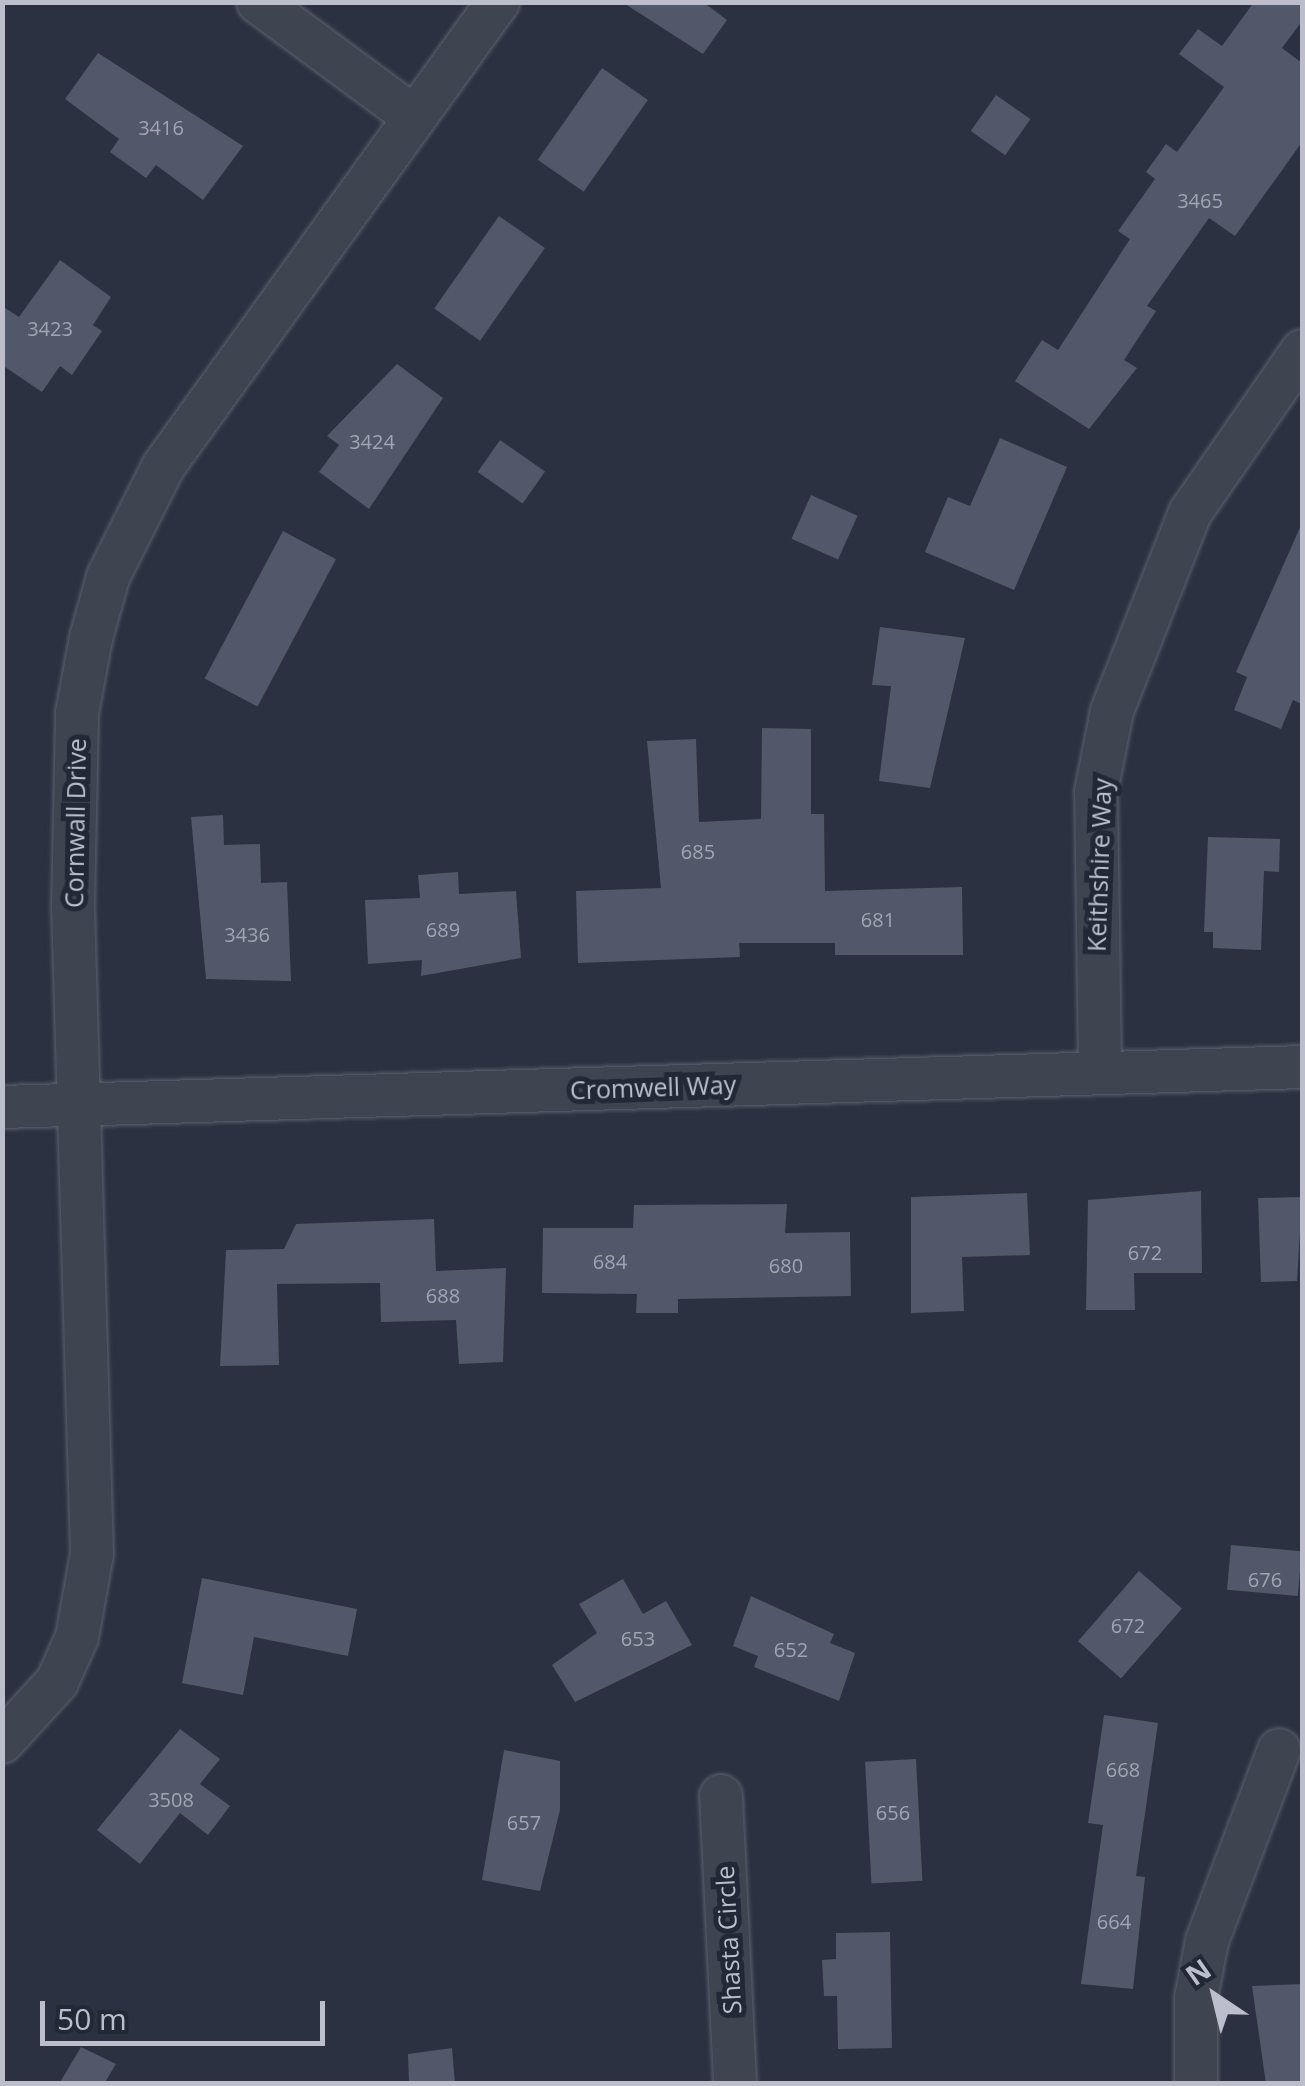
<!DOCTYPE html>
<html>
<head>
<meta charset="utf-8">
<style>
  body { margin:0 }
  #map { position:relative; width:1305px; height:2086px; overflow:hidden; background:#2b3141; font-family:"Open Sans",sans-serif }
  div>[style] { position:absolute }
  .building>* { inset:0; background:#515869; transform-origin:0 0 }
  .roads { filter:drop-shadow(0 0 2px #5d616e) drop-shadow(0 0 2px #5d616e) }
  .minor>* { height:42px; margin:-21px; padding:0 21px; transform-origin:21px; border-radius:21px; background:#3f4451 }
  span { translate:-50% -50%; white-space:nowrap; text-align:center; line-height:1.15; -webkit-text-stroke:10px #232836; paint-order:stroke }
  .number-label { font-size:20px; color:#a1a5b2 }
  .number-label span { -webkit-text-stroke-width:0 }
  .street-label { font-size:25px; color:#bcbfcb }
  .frame { position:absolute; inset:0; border:5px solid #bcbfcb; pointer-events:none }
  .north { position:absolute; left:1165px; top:1946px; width:100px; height:100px; -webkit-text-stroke:8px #232836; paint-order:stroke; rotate:325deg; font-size:28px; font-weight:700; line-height:40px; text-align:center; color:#bcbfcb }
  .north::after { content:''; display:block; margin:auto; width:35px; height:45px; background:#bcbfcb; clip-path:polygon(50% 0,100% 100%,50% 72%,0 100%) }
  .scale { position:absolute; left:40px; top:2001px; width:285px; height:45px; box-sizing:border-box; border:5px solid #bcbfcb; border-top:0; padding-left:12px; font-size:30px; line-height:35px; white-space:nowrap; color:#bcbfcb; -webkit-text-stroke:8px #232836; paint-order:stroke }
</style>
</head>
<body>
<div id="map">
  <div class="building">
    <div style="clip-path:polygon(622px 2px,703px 2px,727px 20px,703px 54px)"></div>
    <div style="clip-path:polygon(1254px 2px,1302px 2px,1302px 21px,1282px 48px,1302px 63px,1302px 142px,1235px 236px,1209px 218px,1147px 306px,1156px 311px,1124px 360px,1137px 368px,1089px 429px,1015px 381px,1042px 340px,1058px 350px,1130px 239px,1118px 231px,1155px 179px,1146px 172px,1166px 144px,1177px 152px,1224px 87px,1179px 54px,1198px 29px,1222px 46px)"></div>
    <div style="clip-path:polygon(98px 53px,243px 146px,203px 200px,156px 165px,146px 178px,110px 152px,119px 139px,65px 99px)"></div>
    <div style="left:602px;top:68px;width:56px;height:112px;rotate:35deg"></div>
    <div style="left:996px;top:95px;width:42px;height:44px;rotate:35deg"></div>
    <div style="left:499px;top:216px;width:56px;height:113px;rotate:35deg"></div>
    <div style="clip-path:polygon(60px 260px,111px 297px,93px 325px,102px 331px,72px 375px,60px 366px,42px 392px,2px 365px,2px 306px,19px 317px)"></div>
    <div style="clip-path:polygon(397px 364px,443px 398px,369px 509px,319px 472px,339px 445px,327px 436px)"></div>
    <div style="clip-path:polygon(1000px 438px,1067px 467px,1014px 590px,925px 552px,948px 497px,970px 506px)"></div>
    <div style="left:500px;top:440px;width:55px;height:39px;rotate:35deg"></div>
    <div style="left:811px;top:495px;width:51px;height:48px;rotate:24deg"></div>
    <div style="clip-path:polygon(1302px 523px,1302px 704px,1293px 700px,1281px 729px,1234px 710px,1247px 677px,1236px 672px)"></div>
    <div style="left:283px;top:531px;width:60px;height:167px;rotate:28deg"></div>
    <div style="clip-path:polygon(880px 627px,965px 638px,930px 788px,879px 781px,891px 686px,872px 685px)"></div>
    <div style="clip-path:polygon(762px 728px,811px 729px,811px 814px,824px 814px,825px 891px,962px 887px,963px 955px,835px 955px,835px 943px,739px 943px,740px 957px,578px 963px,576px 891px,661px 888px,647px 741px,696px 739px,699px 822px,761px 819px)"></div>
    <div style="clip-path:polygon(223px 815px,224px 845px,260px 844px,261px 883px,287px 882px,291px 981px,206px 979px,191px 817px)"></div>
    <div style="clip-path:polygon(1208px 837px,1280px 839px,1279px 872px,1264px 871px,1261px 950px,1213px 948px,1213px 932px,1204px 932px)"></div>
    <div style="clip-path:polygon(458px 872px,459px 894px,516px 891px,521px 958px,421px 976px,422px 960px,368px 964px,365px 900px,420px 898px,418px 875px)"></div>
    <div style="clip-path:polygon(1201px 1191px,1202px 1273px,1134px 1273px,1135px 1310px,1086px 1310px,1088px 1200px)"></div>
    <div style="clip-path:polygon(1027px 1193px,1030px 1255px,962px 1257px,964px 1311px,911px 1313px,911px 1197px)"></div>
    <div style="clip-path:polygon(1302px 1197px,1297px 1281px,1261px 1282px,1258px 1198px)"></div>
    <div style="clip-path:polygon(787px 1204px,785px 1233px,850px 1232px,851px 1296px,678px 1299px,678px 1313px,636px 1313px,637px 1294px,542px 1293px,543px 1228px,633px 1228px,634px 1205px)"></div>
    <div style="clip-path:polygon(434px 1219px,436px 1271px,506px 1268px,503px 1362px,459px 1364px,456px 1320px,381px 1322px,380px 1283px,277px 1284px,279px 1365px,220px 1366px,226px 1250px,284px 1249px,296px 1224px)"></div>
    <div style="left:1231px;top:1545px;width:71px;height:45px;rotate:5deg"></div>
    <div style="left:1139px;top:1571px;width:57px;height:93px;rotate:41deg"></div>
    <div style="clip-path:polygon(202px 1578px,357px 1609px,348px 1656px,254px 1637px,243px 1695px,182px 1683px)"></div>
    <div style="clip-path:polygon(623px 1579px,643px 1614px,666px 1601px,692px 1645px,575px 1702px,552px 1665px,597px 1633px,579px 1604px)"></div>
    <div style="clip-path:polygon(751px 1596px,834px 1634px,830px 1643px,855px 1653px,839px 1701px,754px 1667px,758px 1656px,733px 1646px)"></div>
    <div style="clip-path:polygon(1104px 1715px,1158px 1723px,1136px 1876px,1145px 1877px,1133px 1989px,1081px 1984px,1103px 1825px,1088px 1823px)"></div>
    <div style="clip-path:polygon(180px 1729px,220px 1759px,200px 1784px,230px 1806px,208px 1835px,180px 1813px,140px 1864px,97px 1830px)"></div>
    <div style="clip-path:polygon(504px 1750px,560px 1761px,560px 1810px,540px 1891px,482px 1880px)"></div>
    <div style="left:916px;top:1759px;width:122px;height:51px;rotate:87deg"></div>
    <div style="clip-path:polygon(890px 1932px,892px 2048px,838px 2049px,837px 1996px,824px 1996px,822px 1960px,836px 1959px,836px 1933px)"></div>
    <div style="clip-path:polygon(1302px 1984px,1302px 2084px,1266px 2084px,1252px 1986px)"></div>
    <div style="clip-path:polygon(81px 2047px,116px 2064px,104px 2084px,59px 2084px)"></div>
    <div style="clip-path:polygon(452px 2048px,455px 2084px,409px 2084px,408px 2054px)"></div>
  </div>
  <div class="roads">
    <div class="minor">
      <div style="left:258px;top:2px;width:194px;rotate:36.4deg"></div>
      <div style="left:1100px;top:1070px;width:278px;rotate:-90.8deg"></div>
      <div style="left:1096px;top:792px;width:83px;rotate:-78.8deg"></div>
      <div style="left:1112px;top:711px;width:213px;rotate:-68.5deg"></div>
      <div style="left:1190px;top:513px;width:197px;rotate:-55.3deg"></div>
      <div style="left:2px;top:1107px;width:1301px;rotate:-1.76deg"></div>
      <div style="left:2px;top:1742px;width:81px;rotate:-47.5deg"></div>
      <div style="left:57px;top:1682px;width:49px;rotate:-66deg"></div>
      <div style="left:77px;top:1637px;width:84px;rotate:-79.8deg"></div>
      <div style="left:92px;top:1554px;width:646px;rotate:-91.68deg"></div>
      <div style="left:73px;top:908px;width:195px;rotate:-88.8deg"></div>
      <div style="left:77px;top:713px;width:76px;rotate:-79.4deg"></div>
      <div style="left:91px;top:638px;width:63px;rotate:-74.4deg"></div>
      <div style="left:108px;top:577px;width:123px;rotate:-63.4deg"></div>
      <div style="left:163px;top:467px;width:573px;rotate:-54.23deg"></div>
      <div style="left:721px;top:1796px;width:288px;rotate:87.2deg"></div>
      <div style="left:1196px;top:2084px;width:86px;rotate:-90deg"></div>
      <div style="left:1196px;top:1998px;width:58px;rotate:-79.1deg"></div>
      <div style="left:1207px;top:1941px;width:204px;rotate:-69.3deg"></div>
    </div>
  </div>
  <div class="number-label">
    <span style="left:161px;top:127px">3416</span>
    <span style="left:1200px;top:200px">3465</span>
    <span style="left:50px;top:328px">3423</span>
    <span style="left:372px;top:441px">3424</span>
    <span style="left:698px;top:851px">685</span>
    <span style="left:878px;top:919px">681</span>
    <span style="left:443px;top:929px">689</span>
    <span style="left:247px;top:934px">3436</span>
    <span style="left:1145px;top:1252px">672</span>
    <span style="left:610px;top:1261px">684</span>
    <span style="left:786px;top:1265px">680</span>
    <span style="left:443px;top:1295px">688</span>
    <span style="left:1265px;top:1579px">676</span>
    <span style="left:1128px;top:1625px">672</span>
    <span style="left:638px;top:1638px">653</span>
    <span style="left:791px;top:1649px">652</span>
    <span style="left:1123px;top:1769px">668</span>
    <span style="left:171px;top:1799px">3508</span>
    <span style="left:893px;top:1812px">656</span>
    <span style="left:524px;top:1822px">657</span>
    <span style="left:1114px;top:1921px">664</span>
  </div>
  <div class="street-label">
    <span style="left:75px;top:823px;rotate:-89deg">Cornwall Drive</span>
    <span style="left:1099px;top:865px;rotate:-88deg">Keithshire Way</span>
    <span style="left:653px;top:1087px;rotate:-2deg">Cromwell Way</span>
    <span style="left:728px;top:1940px;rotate:-93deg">Shasta Circle</span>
  </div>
  <div class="frame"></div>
  <div class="north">N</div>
  <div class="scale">50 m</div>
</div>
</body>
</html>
